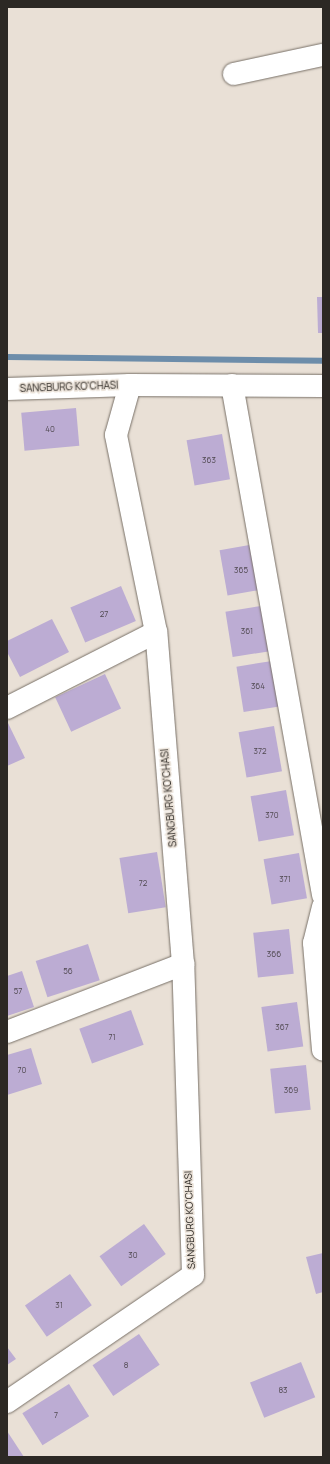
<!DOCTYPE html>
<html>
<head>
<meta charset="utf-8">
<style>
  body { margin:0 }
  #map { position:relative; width:330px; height:1464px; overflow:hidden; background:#e9e0d6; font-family:Manrope,sans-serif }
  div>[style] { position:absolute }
  .stream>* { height:6px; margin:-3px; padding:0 3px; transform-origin:3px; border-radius:3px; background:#6d8daa }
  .building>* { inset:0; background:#bcacd3; transform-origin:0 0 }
  .roads { filter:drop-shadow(0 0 1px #787067) drop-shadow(0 0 1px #787067) }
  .minor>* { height:22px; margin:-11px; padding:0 11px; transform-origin:11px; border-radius:11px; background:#fff }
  span { translate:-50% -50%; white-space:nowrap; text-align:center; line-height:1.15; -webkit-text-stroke:3px #e9e0d6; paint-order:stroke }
  .number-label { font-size:8px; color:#504950 }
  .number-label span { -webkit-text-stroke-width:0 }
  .street-label { font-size:10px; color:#2c2824 }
  .frame { position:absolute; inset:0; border:8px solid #2c2824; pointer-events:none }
</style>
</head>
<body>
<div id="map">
  <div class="stream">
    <div style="left:7px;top:357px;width:316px;rotate:0.7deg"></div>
  </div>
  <div class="building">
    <div style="clip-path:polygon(317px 297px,323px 297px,323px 333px,318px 333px)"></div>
    <div style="left:76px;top:408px;width:38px;height:55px;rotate:85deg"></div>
    <div style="left:222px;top:434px;width:46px;height:36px;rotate:80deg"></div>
    <div style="left:255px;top:544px;width:46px;height:36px;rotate:80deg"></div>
    <div style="left:121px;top:586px;width:38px;height:55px;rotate:67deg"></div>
    <div style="left:261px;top:606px;width:46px;height:36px;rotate:81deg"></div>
    <div style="clip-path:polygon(52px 619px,69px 652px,20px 677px,7px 652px,7px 641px)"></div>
    <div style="left:272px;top:661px;width:46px;height:36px;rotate:81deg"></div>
    <div style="left:105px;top:674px;width:38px;height:55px;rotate:65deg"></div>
    <div style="clip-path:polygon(8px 723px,25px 758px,7px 766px,7px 724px)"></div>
    <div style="left:274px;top:726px;width:46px;height:36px;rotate:80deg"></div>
    <div style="left:286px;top:790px;width:46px;height:36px;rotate:80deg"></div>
    <div style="left:157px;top:852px;width:56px;height:38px;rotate:81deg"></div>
    <div style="left:299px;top:853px;width:46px;height:36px;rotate:80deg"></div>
    <div style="left:289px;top:929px;width:45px;height:36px;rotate:84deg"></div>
    <div style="left:88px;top:944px;width:38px;height:55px;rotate:72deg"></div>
    <div style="clip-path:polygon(22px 971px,34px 1007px,7px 1016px,7px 976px)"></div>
    <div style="left:297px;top:1002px;width:45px;height:36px;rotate:82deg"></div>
    <div style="left:131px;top:1010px;width:37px;height:55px;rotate:70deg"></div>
    <div style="clip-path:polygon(31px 1048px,42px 1084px,7px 1095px,7px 1055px)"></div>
    <div style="left:306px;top:1065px;width:45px;height:36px;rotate:84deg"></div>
    <div style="left:144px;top:1224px;width:37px;height:55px;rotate:54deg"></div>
    <div style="clip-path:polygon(323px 1253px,323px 1292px,316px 1294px,306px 1257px)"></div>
    <div style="left:70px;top:1274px;width:38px;height:55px;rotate:55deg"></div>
    <div style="left:139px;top:1334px;width:37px;height:56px;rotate:56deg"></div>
    <div style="clip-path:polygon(7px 1347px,16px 1359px,7px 1365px)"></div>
    <div style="left:301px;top:1362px;width:38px;height:55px;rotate:68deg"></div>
    <div style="left:69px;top:1384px;width:38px;height:55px;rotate:58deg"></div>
    <div style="clip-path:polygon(7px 1431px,24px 1457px,7px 1457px)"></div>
  </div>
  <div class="roads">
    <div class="minor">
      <div style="left:234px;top:74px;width:91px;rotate:-12.1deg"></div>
      <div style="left:232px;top:385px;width:518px;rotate:79.88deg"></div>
      <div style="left:7px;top:389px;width:123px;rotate:-1.9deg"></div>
      <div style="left:130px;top:385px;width:193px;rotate:0.3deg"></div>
      <div style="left:7px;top:708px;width:167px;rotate:-27deg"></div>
      <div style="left:323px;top:907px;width:37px;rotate:104deg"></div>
      <div style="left:314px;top:943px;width:107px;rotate:85.2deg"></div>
      <div style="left:7px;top:1032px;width:189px;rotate:-21.1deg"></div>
      <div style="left:7px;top:1402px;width:225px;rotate:-34.3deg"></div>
      <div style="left:193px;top:1275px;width:311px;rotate:-91.8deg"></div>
      <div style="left:183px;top:964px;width:333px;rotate:-94.6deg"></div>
      <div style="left:156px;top:632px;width:201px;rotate:-101.5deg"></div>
      <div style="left:116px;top:435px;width:52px;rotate:-74.4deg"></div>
    </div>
  </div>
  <div class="number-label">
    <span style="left:50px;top:429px">40</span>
    <span style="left:209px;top:460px">363</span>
    <span style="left:241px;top:570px">365</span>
    <span style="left:104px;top:614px">27</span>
    <span style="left:247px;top:631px">361</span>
    <span style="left:258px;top:686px">364</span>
    <span style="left:260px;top:751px">372</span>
    <span style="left:272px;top:815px">370</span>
    <span style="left:285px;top:879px">371</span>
    <span style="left:143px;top:883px">72</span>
    <span style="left:274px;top:954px">366</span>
    <span style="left:68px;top:971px">56</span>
    <span style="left:18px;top:991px">57</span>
    <span style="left:282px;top:1027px">367</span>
    <span style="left:112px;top:1037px">71</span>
    <span style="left:22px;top:1070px">70</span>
    <span style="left:291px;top:1090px">369</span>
    <span style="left:133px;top:1255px">30</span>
    <span style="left:59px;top:1305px">31</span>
    <span style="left:126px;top:1365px">8</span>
    <span style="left:283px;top:1390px">83</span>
    <span style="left:56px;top:1415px">7</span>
  </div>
  <div class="street-label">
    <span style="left:69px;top:387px;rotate:-2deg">SANGBURG KO'CHASI</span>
    <span style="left:169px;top:798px;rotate:-95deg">SANGBURG KO'CHASI</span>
    <span style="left:190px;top:1220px;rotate:-92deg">SANGBURG KO'CHASI</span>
  </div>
  <div class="frame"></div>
</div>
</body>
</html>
